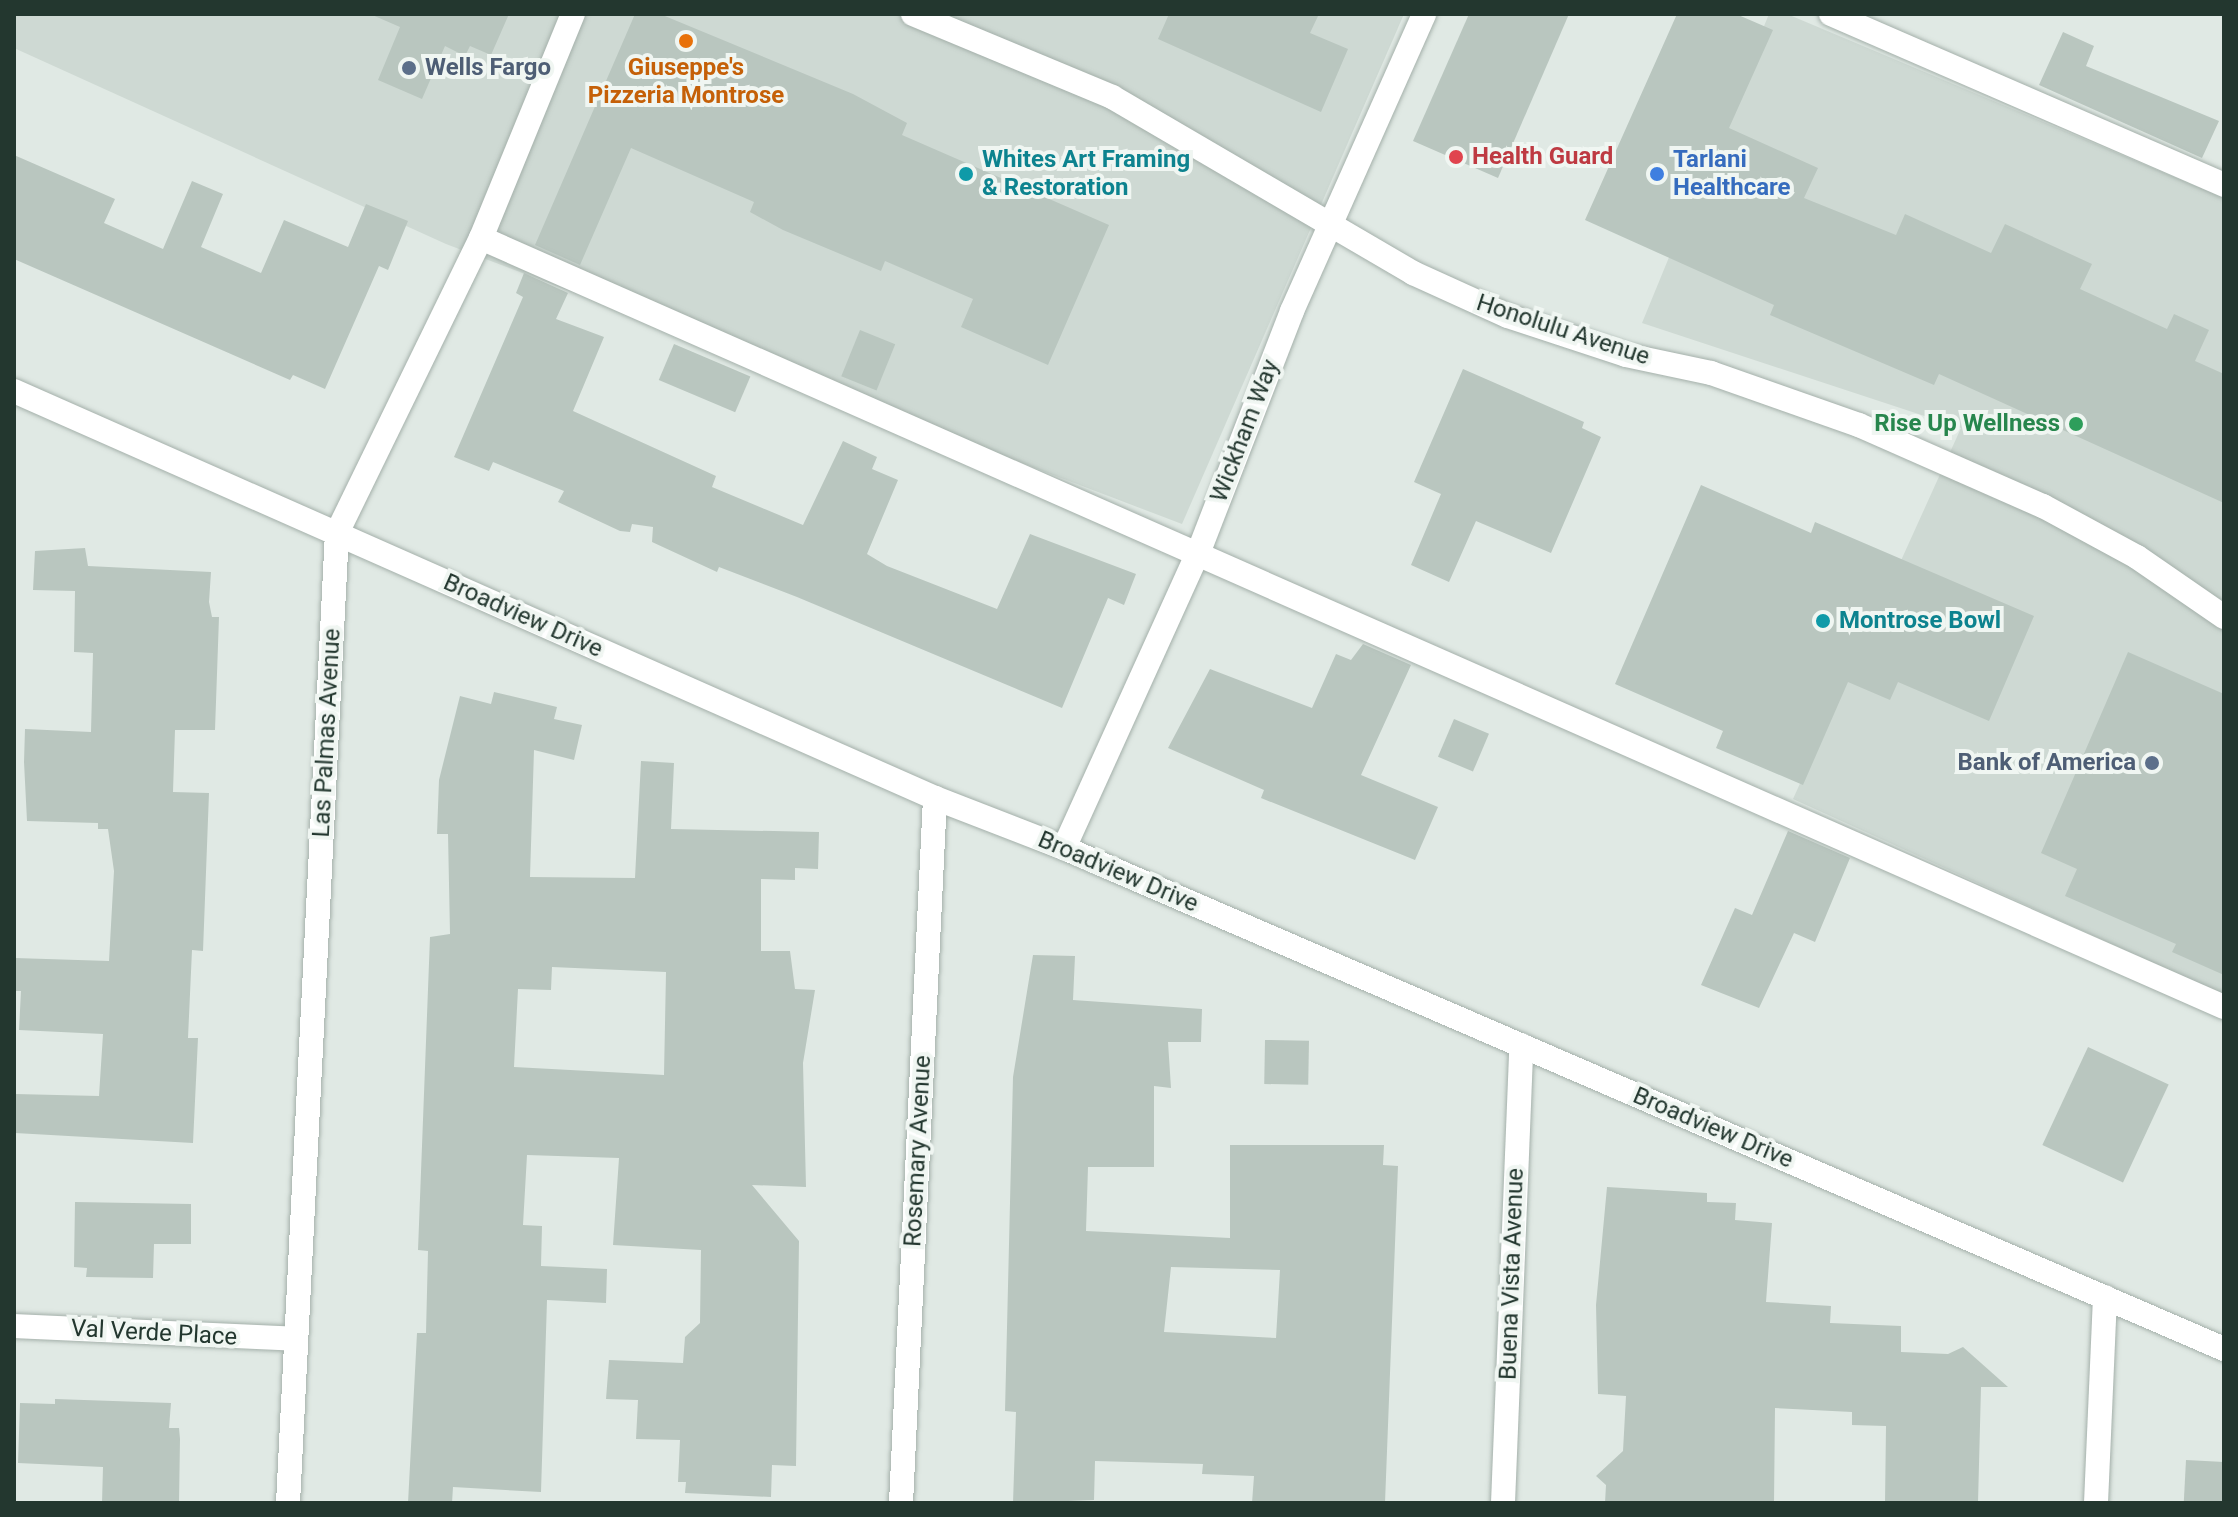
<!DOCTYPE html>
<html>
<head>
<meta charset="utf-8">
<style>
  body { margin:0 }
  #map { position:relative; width:2238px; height:1517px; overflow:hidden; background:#e0e9e4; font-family:Roboto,sans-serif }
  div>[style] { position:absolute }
  .built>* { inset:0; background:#ced9d3 }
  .building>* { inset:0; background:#b9c6bf; transform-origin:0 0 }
  .roads { filter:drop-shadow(0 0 2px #a4b0aa) drop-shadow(0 0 2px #a4b0aa) }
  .minor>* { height:24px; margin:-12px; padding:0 12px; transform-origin:12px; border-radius:12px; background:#fff }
  .dots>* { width:22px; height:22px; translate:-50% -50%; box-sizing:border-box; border:4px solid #f0f6f2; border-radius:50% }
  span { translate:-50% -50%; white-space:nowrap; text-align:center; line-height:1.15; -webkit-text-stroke:8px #f0f6f2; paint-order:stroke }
  .service-label { font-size:24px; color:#4e5e75; font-weight:700 }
  .left { translate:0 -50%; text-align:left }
  .right { translate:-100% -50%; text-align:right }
  .food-label { font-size:24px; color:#c56008; font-weight:700 }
  .health-label { font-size:24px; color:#be3a42; font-weight:700 }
  .culture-label { font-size:24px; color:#0d838f; font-weight:700 }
  .shop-label { font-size:24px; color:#366cbe; font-weight:700 }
  .street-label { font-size:24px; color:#23372f }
  .leisure-label { font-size:24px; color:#27864d; font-weight:700 }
  .frame { position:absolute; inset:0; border:16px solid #23372f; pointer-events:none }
</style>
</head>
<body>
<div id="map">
  <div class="built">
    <div style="clip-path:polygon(14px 14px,1404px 14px,1182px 524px,446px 244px,14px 48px)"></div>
    <div style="clip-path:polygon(1769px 14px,1787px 14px,2224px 198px,2224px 995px,1793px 799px,1961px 428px,1642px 323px)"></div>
  </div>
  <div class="building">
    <div style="clip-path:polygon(370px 14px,509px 14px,491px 55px,470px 46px,465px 56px,445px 46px,422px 99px,378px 80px,400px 27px)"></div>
    <div style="clip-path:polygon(635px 14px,660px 14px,853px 94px,907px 123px,902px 135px,1109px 225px,1048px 365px,961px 327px,973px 299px,885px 261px,881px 271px,783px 230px,750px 212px,754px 202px,631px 148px,580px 265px,535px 245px)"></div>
    <div style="clip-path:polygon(1169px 14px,1319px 14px,1310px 33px,1348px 49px,1321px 112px,1158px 39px)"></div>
    <div style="clip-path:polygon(1469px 14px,1569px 14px,1498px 178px,1413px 141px)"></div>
    <div style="clip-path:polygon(1677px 14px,1736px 14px,1773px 30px,1729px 128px,1818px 168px,1804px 198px,1896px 235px,1905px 214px,1991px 253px,2005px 224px,2092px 264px,2080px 289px,2167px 329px,2174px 314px,2209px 330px,2195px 361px,2224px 374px,2224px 503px,1939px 374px,1934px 385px,1770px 315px,1774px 305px,1585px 220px)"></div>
    <div style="clip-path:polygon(2063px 32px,2094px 46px,2086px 66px,2219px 121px,2202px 158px,2039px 85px)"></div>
    <div style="clip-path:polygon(14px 155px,115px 199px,104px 223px,163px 249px,192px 181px,223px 194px,201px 247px,261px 273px,284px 220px,348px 247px,366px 204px,408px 221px,388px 270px,379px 266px,325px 389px,293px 375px,290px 380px,14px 259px)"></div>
    <div style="clip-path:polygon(524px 273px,568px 293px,556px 319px,604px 337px,573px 411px,716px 476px,712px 487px,803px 525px,843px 441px,877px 457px,872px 469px,898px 480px,867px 554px,887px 566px,997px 609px,1030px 534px,1136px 574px,1124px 605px,1108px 598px,1062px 708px,797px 597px,719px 567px,717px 572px,652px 542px,653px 527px,632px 524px,630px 532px,620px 531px,558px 502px,564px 491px,493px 462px,489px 471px,454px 457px,523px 297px,516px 293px)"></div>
    <div style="left:860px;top:330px;width:38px;height:50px;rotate:22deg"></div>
    <div style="left:674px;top:344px;width:83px;height:39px;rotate:23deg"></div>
    <div style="clip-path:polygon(1463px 369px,1584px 422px,1582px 428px,1601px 437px,1551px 553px,1476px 521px,1449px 582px,1411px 565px,1441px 494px,1414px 482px)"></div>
    <div style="clip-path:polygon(1701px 485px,1811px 533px,1815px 522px,2034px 616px,1989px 721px,1898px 682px,1890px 700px,1848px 682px,1803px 785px,1716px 748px,1723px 731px,1615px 684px)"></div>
    <div style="clip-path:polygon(85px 548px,88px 566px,211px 572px,209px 602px,212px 617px,219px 617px,215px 730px,175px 730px,173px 792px,209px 793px,203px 951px,192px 950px,188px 1038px,198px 1038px,193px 1143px,15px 1133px,15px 1094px,99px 1096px,103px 1034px,19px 1030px,21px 991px,14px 991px,15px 958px,109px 961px,114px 871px,108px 829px,98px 829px,98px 823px,27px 821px,24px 762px,25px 729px,91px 732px,93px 653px,74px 652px,75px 591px,33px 590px,35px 551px)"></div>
    <div style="clip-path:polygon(1363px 644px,1411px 665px,1361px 775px,1438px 807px,1415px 860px,1261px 798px,1264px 790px,1168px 748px,1210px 669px,1312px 708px,1336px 654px,1351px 660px)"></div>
    <div style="clip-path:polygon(2128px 652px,2224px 694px,2224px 975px,2172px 952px,2176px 944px,2065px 896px,2077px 869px,2041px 853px)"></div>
    <div style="clip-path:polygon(evenodd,494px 692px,557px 707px,554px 719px,582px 725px,574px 760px,534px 750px,530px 877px,635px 878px,641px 761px,674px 763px,671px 829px,819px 832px,818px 869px,795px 868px,795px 880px,761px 879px,761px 951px,790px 951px,795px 989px,815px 990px,803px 1063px,806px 1187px,752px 1185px,799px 1241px,796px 1466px,772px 1465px,771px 1497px,685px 1493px,686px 1482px,678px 1482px,680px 1440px,636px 1439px,638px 1400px,606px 1399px,609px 1360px,683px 1363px,685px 1337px,700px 1323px,701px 1250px,613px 1245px,619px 1158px,527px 1155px,523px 1225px,542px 1226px,541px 1266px,607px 1269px,606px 1303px,547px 1300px,541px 1492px,453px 1487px,452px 1503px,408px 1503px,417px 1333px,426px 1333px,428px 1251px,418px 1250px,430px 937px,450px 934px,448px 834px,437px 834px,439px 780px,460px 696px,491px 704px,494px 692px,552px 967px,666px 972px,664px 1075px,514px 1067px,518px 989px,551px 990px,552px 967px)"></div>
    <div style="left:1454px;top:719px;width:38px;height:41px;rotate:23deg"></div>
    <div style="clip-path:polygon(1788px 831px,1850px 858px,1815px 942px,1794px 933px,1759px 1008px,1701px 985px,1735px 908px,1752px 915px)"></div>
    <div style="clip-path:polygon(evenodd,1033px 955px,1075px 956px,1073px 1000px,1202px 1009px,1201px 1042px,1168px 1042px,1171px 1088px,1154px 1086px,1154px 1167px,1088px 1167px,1086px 1231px,1230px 1238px,1230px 1145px,1384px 1145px,1383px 1165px,1398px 1166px,1385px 1503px,1252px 1503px,1254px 1476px,1202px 1474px,1203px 1464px,1095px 1461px,1094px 1500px,1013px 1503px,1016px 1412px,1005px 1411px,1013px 1077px,1033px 955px,1171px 1267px,1280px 1270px,1276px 1338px,1164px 1332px,1171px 1267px)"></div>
    <div style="left:1265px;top:1040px;width:44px;height:44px;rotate:1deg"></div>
    <div style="left:2088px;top:1047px;width:89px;height:108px;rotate:25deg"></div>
    <div style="clip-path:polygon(1607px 1187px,1707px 1193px,1707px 1202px,1736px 1203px,1735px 1220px,1772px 1223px,1766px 1302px,1831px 1306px,1830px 1323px,1901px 1326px,1901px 1352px,1948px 1354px,1963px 1347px,2008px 1387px,1981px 1387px,1978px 1503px,1885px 1503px,1886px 1426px,1852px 1425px,1852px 1412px,1775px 1408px,1774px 1503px,1605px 1503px,1606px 1485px,1596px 1476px,1623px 1451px,1626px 1396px,1598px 1394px,1596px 1305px)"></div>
    <div style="clip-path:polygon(75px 1202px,191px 1204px,191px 1244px,154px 1244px,153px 1278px,86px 1277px,87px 1268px,74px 1267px)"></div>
    <div style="clip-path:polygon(55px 1399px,171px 1403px,169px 1428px,179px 1428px,180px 1439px,179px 1503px,102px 1503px,103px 1467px,18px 1463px,20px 1403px,55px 1404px)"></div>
    <div style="left:2186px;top:1460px;width:38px;height:43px;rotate:3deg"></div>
  </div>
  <div class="roads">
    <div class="minor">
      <div style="left:913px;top:14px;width:216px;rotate:22.6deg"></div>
      <div style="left:1112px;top:97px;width:349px;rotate:30.3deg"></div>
      <div style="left:1413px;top:273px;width:104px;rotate:24.4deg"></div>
      <div style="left:1508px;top:316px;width:124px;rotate:18.3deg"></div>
      <div style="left:1626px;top:355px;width:87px;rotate:12deg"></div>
      <div style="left:1711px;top:373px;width:157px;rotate:19.4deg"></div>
      <div style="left:1859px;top:425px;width:201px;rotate:23.8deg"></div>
      <div style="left:2043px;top:506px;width:107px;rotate:28.5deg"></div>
      <div style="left:2137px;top:557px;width:106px;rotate:34.6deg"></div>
      <div style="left:1831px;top:14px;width:429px;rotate:23.5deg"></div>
      <div style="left:481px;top:238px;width:1905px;rotate:23.81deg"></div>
      <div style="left:14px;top:391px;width:1007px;rotate:23.84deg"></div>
      <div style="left:935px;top:798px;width:138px;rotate:21.2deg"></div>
      <div style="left:1064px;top:848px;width:1264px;rotate:23.36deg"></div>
      <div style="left:1064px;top:848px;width:326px;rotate:-65.6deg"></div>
      <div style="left:1199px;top:551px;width:257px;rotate:-68.8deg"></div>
      <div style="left:1292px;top:311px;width:325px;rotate:-66deg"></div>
      <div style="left:14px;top:1326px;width:281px;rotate:2.6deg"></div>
      <div style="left:288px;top:1503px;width:971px;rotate:-87.11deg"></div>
      <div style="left:337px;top:533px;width:328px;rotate:-64deg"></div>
      <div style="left:481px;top:238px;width:242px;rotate:-67.7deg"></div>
      <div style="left:901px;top:1503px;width:706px;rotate:-87.24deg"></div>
      <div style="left:1503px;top:1503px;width:458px;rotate:-87.7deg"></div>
      <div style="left:2096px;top:1503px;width:206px;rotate:-87.5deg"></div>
    </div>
  </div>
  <div class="dots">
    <div style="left:686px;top:41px;background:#e8710a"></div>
    <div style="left:409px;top:68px;background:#5c6f8a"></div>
    <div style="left:1456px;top:157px;background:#e0444e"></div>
    <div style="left:966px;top:174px;background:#0f9aa8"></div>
    <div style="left:1657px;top:174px;background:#3f7fe0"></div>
    <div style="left:2076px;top:424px;background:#2e9e5b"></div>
    <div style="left:1823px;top:621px;background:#0f9aa8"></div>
    <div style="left:2152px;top:763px;background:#5c6f8a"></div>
  </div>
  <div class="service-label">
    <span class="left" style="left:425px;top:68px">Wells Fargo</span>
    <span class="right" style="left:2136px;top:763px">Bank of America</span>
  </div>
  <div class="food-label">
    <span style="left:686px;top:82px">Giuseppe's<br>Pizzeria Montrose</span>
  </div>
  <div class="health-label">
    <span class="left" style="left:1472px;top:157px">Health Guard</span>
  </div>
  <div class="culture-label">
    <span class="left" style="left:982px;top:174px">Whites Art Framing<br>&amp; Restoration</span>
    <span class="left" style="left:1839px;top:621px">Montrose Bowl</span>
  </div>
  <div class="shop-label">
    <span class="left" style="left:1673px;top:174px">Tarlani<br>Healthcare</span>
  </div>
  <div class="street-label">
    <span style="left:1563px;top:330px;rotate:18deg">Honolulu Avenue</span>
    <span style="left:1245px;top:431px;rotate:-69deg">Wickham Way</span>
    <span style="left:523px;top:616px;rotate:24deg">Broadview Drive</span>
    <span style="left:327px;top:733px;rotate:-87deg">Las Palmas Avenue</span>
    <span style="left:1118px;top:872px;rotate:23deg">Broadview Drive</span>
    <span style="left:1713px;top:1128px;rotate:23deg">Broadview Drive</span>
    <span style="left:918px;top:1151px;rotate:-87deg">Rosemary Avenue</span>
    <span style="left:1512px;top:1274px;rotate:-88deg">Buena Vista Avenue</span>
    <span style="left:154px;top:1333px;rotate:3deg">Val Verde Place</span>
  </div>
  <div class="leisure-label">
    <span class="right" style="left:2060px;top:424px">Rise Up Wellness</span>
  </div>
  <div class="frame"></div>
</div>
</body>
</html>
